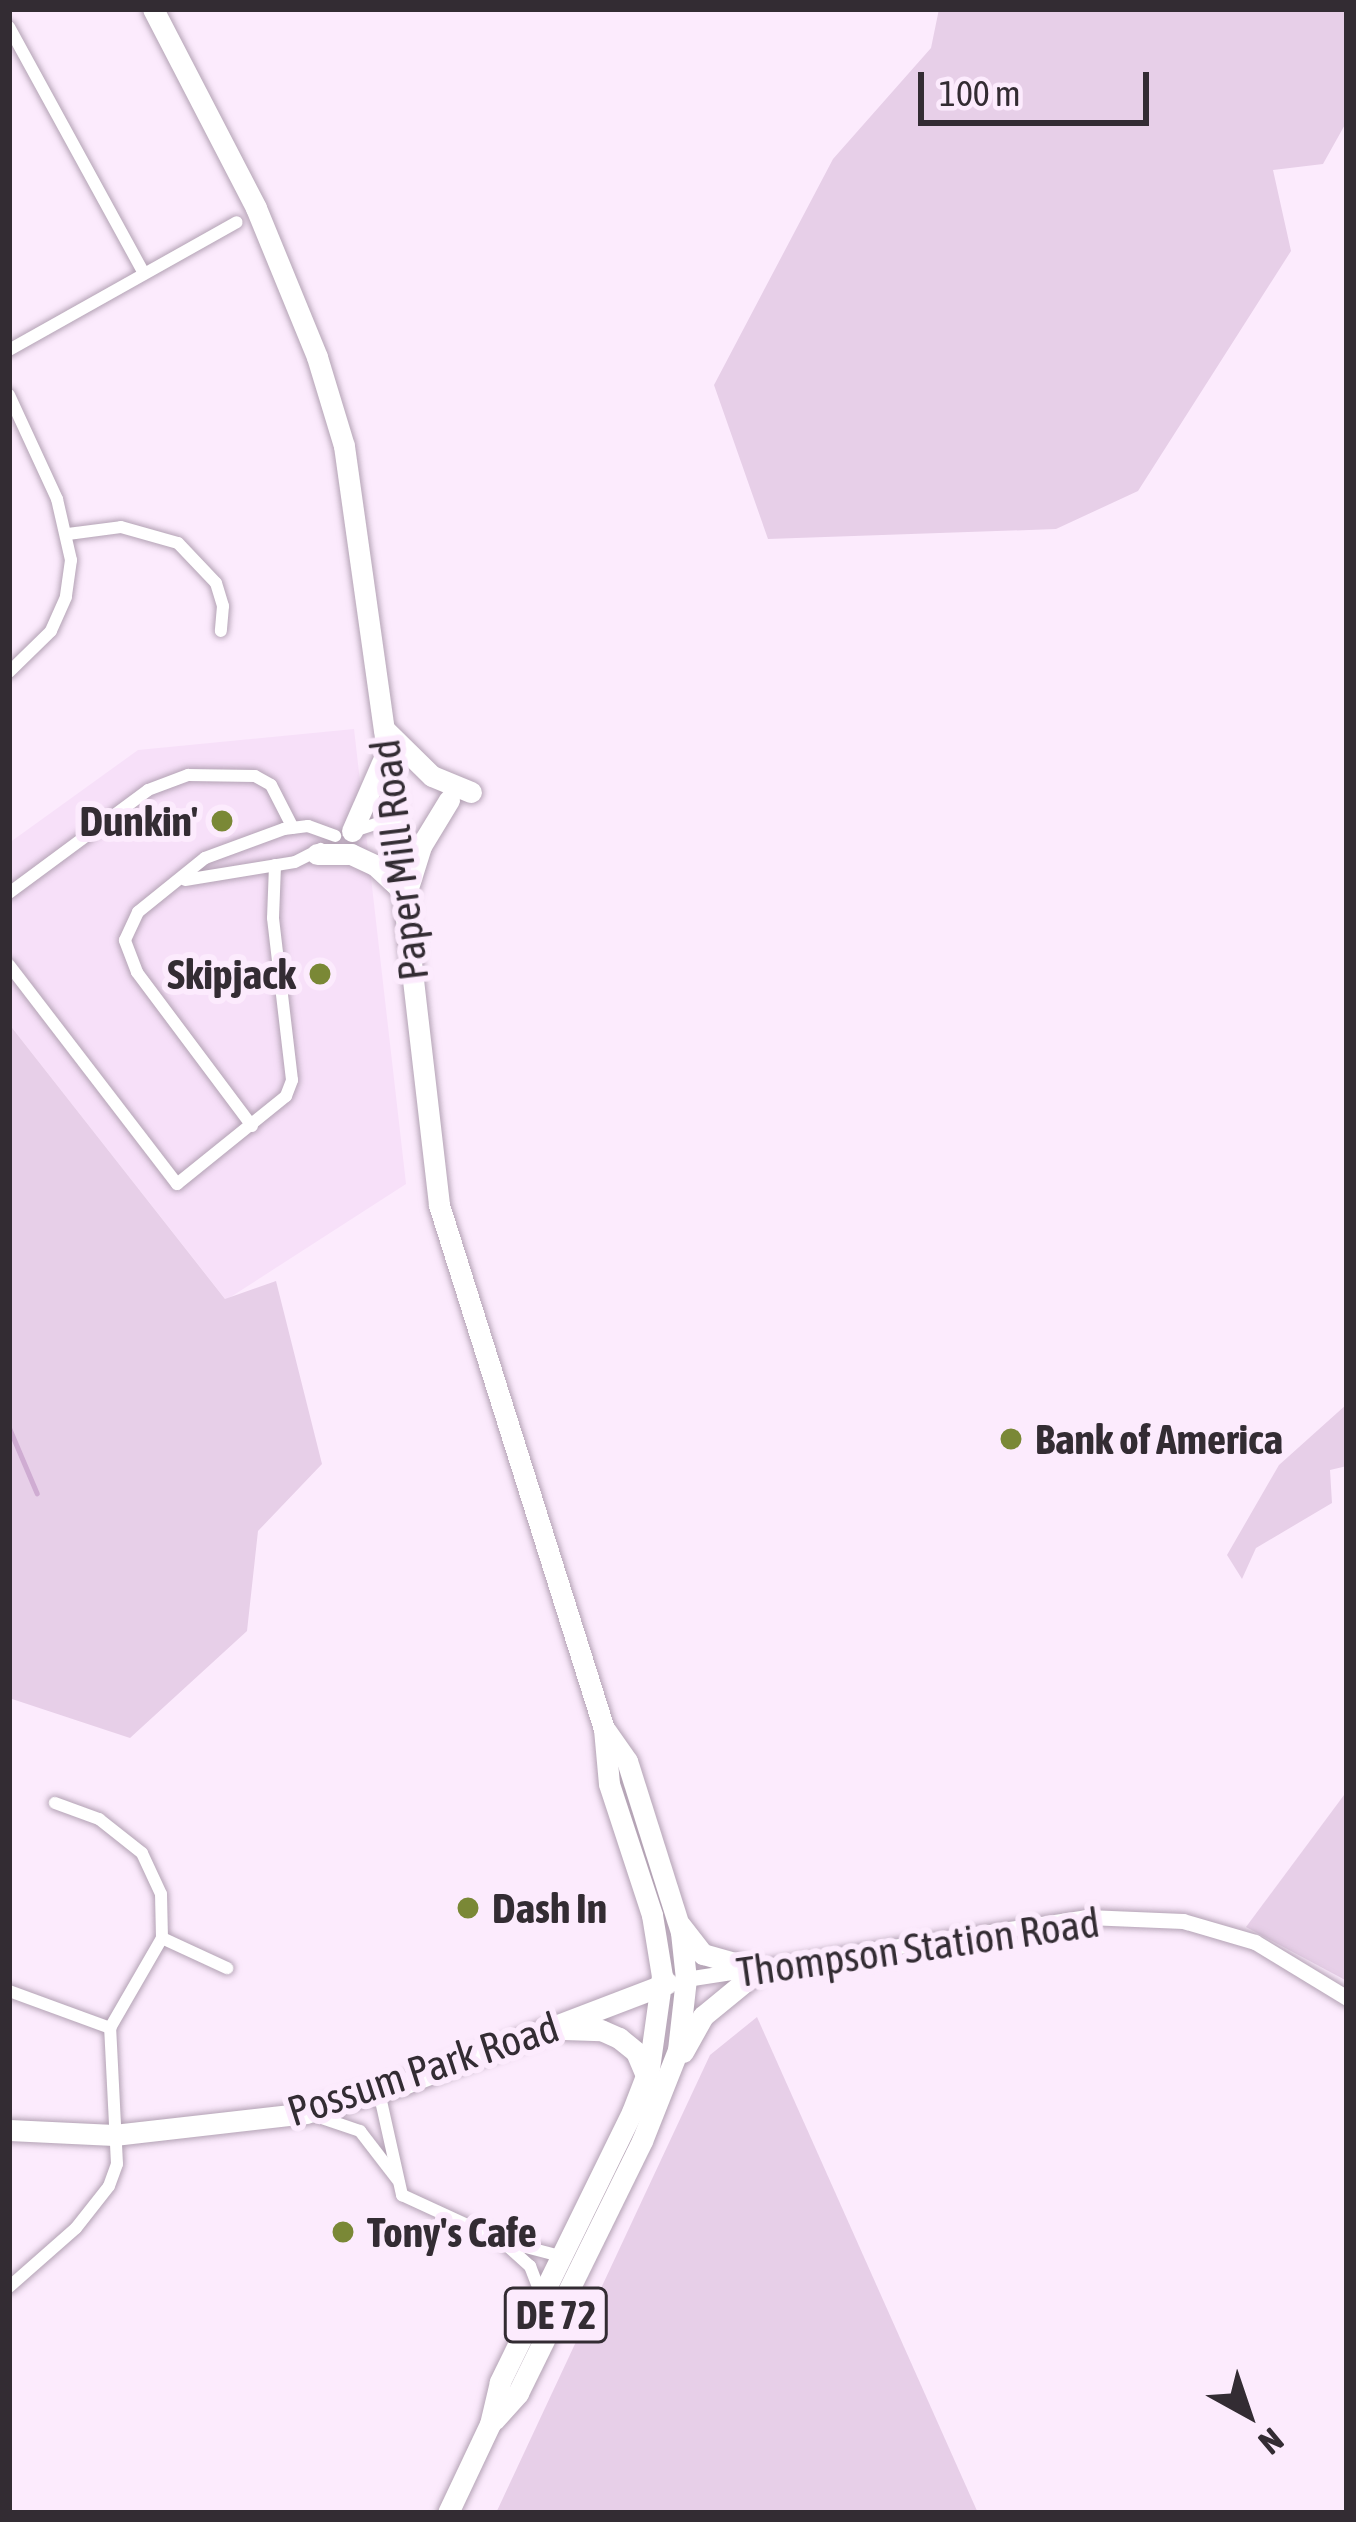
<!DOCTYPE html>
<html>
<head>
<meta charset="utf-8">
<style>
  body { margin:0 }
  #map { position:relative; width:1356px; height:2522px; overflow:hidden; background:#fcebfd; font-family:"Asap Condensed",sans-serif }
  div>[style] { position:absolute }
  .built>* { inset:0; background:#f7e0f9 }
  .green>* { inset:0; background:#e7cfe8 }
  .stream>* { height:4.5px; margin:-2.25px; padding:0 2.25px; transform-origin:2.25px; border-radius:2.25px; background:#cfacd2 }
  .roads { filter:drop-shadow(0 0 3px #b3a2b4) drop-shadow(0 0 3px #b3a2b4) }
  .minor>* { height:12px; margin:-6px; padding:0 6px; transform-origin:6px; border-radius:6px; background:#fff }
  .tertiary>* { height:15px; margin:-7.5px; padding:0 7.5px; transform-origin:7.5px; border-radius:7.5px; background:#fff }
  .primary>* { height:21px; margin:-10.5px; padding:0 10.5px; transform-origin:10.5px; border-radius:10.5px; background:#fff }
  .dots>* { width:33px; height:33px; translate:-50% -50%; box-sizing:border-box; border:6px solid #fcebfd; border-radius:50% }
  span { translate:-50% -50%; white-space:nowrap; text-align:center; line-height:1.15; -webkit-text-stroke:12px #fcebfd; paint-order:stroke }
  .shield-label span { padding:3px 9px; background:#fcebfd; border:3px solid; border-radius:9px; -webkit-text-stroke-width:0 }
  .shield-label { font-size:39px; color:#332c33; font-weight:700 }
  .poi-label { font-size:42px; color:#332c33; font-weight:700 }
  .right { translate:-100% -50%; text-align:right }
  .left { translate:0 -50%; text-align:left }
  .street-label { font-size:42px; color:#332c33 }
  .frame { position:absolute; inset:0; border:12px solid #332c33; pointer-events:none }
  .north { position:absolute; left:1188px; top:2354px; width:120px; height:120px; -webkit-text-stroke:9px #fcebfd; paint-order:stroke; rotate:140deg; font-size:33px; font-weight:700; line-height:48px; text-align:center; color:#332c33 }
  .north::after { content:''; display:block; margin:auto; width:42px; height:54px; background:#332c33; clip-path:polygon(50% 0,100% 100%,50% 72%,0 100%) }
  .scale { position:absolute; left:918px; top:72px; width:231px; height:54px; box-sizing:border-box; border:6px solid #332c33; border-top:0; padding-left:15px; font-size:36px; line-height:42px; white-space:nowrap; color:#332c33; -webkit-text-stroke:9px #fcebfd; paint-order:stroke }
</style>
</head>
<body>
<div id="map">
  <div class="built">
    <div style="clip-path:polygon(354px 729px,406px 1184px,226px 1300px,9px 1024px,9px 843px,138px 750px)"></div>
  </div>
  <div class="green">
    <div style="clip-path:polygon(939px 9px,1347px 9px,1347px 121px,1323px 164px,1273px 170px,1291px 251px,1138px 491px,1056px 529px,768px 539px,714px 385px,833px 159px,931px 48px)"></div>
    <div style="clip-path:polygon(9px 1024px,225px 1299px,276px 1281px,322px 1464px,258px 1531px,247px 1631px,130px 1738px,9px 1698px)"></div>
    <div style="clip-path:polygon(1347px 1404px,1347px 1466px,1330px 1470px,1332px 1503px,1256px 1548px,1242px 1579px,1227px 1555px,1279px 1465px)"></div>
    <div style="clip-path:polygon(1347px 1791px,1347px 1981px,1246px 1927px)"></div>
    <div style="clip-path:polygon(757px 2017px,978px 2513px,496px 2513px,710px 2055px)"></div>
  </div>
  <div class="stream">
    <div style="left:9px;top:1427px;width:72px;rotate:67deg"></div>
  </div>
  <div class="roads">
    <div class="minor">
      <div style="left:9px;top:27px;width:281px;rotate:61.3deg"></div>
      <div style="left:9px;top:350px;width:261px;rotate:-29.3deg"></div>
      <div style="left:9px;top:395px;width:115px;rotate:65.2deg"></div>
      <div style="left:57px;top:499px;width:63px;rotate:77.1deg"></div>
      <div style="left:71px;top:560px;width:37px;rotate:98deg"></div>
      <div style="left:66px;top:597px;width:37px;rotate:114deg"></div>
      <div style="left:51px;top:631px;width:59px;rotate:135.7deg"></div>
      <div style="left:68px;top:534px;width:53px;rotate:-7.5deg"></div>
      <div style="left:121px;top:527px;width:59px;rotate:15.7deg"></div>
      <div style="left:178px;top:543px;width:55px;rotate:46.5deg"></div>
      <div style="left:216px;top:583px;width:24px;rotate:73deg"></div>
      <div style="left:223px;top:606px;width:25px;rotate:95deg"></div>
      <div style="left:354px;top:831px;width:42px;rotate:-18deg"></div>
      <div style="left:185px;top:880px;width:111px;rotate:-9.3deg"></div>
      <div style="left:295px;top:862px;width:29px;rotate:-27deg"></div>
      <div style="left:9px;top:893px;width:173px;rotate:-36.5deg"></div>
      <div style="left:148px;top:790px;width:43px;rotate:-20.6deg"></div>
      <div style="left:188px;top:775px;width:67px;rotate:0.9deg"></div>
      <div style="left:255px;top:776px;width:18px;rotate:29deg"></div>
      <div style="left:271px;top:785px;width:48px;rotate:62.9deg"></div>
      <div style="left:9px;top:965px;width:276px;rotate:52.5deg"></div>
      <div style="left:177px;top:1184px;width:140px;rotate:-38.9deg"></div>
      <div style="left:286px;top:1096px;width:17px;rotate:-69deg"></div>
      <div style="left:292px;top:1080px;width:163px;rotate:-96.7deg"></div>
      <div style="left:273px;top:918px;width:53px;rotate:-87.8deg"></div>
      <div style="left:252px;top:1126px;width:192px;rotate:-126.8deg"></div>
      <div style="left:137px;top:972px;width:34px;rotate:-111deg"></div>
      <div style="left:125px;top:940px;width:31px;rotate:-65deg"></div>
      <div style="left:138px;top:912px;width:86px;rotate:-38.9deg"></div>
      <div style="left:205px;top:858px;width:84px;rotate:-20.2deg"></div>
      <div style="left:284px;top:829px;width:24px;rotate:-7deg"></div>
      <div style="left:308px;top:826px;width:29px;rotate:20deg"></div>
      <div style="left:162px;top:1938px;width:72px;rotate:24.8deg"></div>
      <div style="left:9px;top:1991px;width:108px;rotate:20.1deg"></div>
      <div style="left:379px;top:2092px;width:106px;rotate:77.4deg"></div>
      <div style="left:402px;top:2195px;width:110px;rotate:24.7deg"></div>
      <div style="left:502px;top:2241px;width:38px;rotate:42deg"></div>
      <div style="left:530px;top:2266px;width:30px;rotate:69deg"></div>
      <div style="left:313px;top:2115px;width:50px;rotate:18.8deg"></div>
      <div style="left:360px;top:2131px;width:61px;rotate:52.4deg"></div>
      <div style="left:503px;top:2241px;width:59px;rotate:14.7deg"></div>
      <div style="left:9px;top:2287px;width:89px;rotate:-41.4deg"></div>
      <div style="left:76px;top:2228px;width:53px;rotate:-51.8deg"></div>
      <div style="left:109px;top:2186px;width:23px;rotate:-70deg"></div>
      <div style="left:117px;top:2164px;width:136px;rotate:-92.9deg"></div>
      <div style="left:110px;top:2028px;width:104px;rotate:-60deg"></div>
      <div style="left:162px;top:1938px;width:44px;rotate:-91.3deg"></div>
      <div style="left:161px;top:1894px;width:45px;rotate:-114.9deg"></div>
      <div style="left:142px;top:1853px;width:55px;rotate:-141.7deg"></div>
      <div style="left:99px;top:1819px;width:47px;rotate:-160deg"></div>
    </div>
    <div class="tertiary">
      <div style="left:686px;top:1979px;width:406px;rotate:-8.8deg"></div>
      <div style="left:1087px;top:1917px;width:96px;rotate:2.4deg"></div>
      <div style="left:1183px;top:1921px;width:75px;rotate:16.3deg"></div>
      <div style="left:1255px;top:1942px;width:108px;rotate:31.3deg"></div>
    </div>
    <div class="primary">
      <div style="left:153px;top:9px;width:224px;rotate:62.6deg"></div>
      <div style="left:256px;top:208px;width:161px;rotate:67.7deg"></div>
      <div style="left:317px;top:357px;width:93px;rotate:73.1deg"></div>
      <div style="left:344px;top:446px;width:286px;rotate:82deg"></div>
      <div style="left:384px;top:729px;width:479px;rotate:83.4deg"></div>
      <div style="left:439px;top:1205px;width:549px;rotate:72.52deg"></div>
      <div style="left:604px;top:1729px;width:55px;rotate:84.8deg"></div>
      <div style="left:609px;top:1784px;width:138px;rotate:71.8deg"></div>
      <div style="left:652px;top:1915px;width:62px;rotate:80.7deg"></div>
      <div style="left:662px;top:1976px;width:93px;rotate:98deg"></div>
      <div style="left:649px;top:2068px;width:47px;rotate:111.1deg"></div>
      <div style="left:632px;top:2112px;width:301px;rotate:116.1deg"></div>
      <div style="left:500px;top:2382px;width:43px;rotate:103.4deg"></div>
      <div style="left:490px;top:2424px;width:98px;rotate:115.3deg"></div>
      <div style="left:384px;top:729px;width:67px;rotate:44.4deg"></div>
      <div style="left:432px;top:776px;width:42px;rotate:22.3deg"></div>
      <div style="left:352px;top:831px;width:80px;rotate:-66.3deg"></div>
      <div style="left:317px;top:854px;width:34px"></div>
      <div style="left:351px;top:854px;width:26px;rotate:25deg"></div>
      <div style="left:375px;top:865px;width:38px;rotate:43deg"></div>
      <div style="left:406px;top:894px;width:50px;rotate:-72.6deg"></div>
      <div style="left:421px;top:846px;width:54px;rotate:-58.7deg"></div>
      <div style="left:680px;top:1925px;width:37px;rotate:52deg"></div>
      <div style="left:703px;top:1954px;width:58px;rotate:15.9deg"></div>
      <div style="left:564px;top:2029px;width:37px;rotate:2deg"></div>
      <div style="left:601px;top:2030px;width:20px;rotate:24deg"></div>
      <div style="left:619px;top:2038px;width:22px;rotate:39deg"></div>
      <div style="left:636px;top:2052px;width:25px;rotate:67deg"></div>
      <div style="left:683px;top:2052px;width:41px;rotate:-60.9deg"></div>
      <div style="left:703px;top:2016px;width:72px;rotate:-39.4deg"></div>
      <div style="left:9px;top:2130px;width:105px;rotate:2.7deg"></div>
      <div style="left:114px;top:2135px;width:193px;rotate:-6.5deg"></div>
      <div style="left:306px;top:2113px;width:104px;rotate:-16.7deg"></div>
      <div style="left:406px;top:2083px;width:280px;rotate:-20.9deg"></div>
      <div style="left:494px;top:2420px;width:36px;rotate:-48deg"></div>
      <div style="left:518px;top:2393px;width:281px;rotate:-63.8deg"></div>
      <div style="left:642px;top:2141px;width:98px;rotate:-68.4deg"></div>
      <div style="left:678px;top:2050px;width:71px;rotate:-83.6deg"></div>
      <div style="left:686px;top:1979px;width:47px;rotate:-96.1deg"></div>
      <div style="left:681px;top:1932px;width:179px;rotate:-107.5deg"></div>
      <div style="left:627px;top:1761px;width:37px;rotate:-125deg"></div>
    </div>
  </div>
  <div class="dots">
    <div style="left:222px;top:821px;background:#7a8836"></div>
    <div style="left:320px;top:974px;background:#7a8836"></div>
    <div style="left:1011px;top:1439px;background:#7a8836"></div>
    <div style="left:468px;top:1908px;background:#7a8836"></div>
    <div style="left:343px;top:2232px;background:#7a8836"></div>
  </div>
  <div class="shield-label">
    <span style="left:556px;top:2315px">DE 72</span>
  </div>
  <div class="poi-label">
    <span class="right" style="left:198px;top:821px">Dunkin'</span>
    <span class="right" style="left:296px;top:974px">Skipjack</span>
    <span class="left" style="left:1035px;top:1439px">Bank of America</span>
    <span class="left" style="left:492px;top:1908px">Dash In</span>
    <span class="left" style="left:367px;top:2232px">Tony's Cafe</span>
  </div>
  <div class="street-label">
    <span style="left:399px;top:860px;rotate:-97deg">Paper Mill Road</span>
    <span style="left:918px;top:1947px;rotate:-8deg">Thompson Station Road</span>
    <span style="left:423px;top:2069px;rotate:-18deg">Possum Park Road</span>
  </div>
  <div class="frame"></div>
  <div class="north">N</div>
  <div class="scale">100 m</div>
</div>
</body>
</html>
